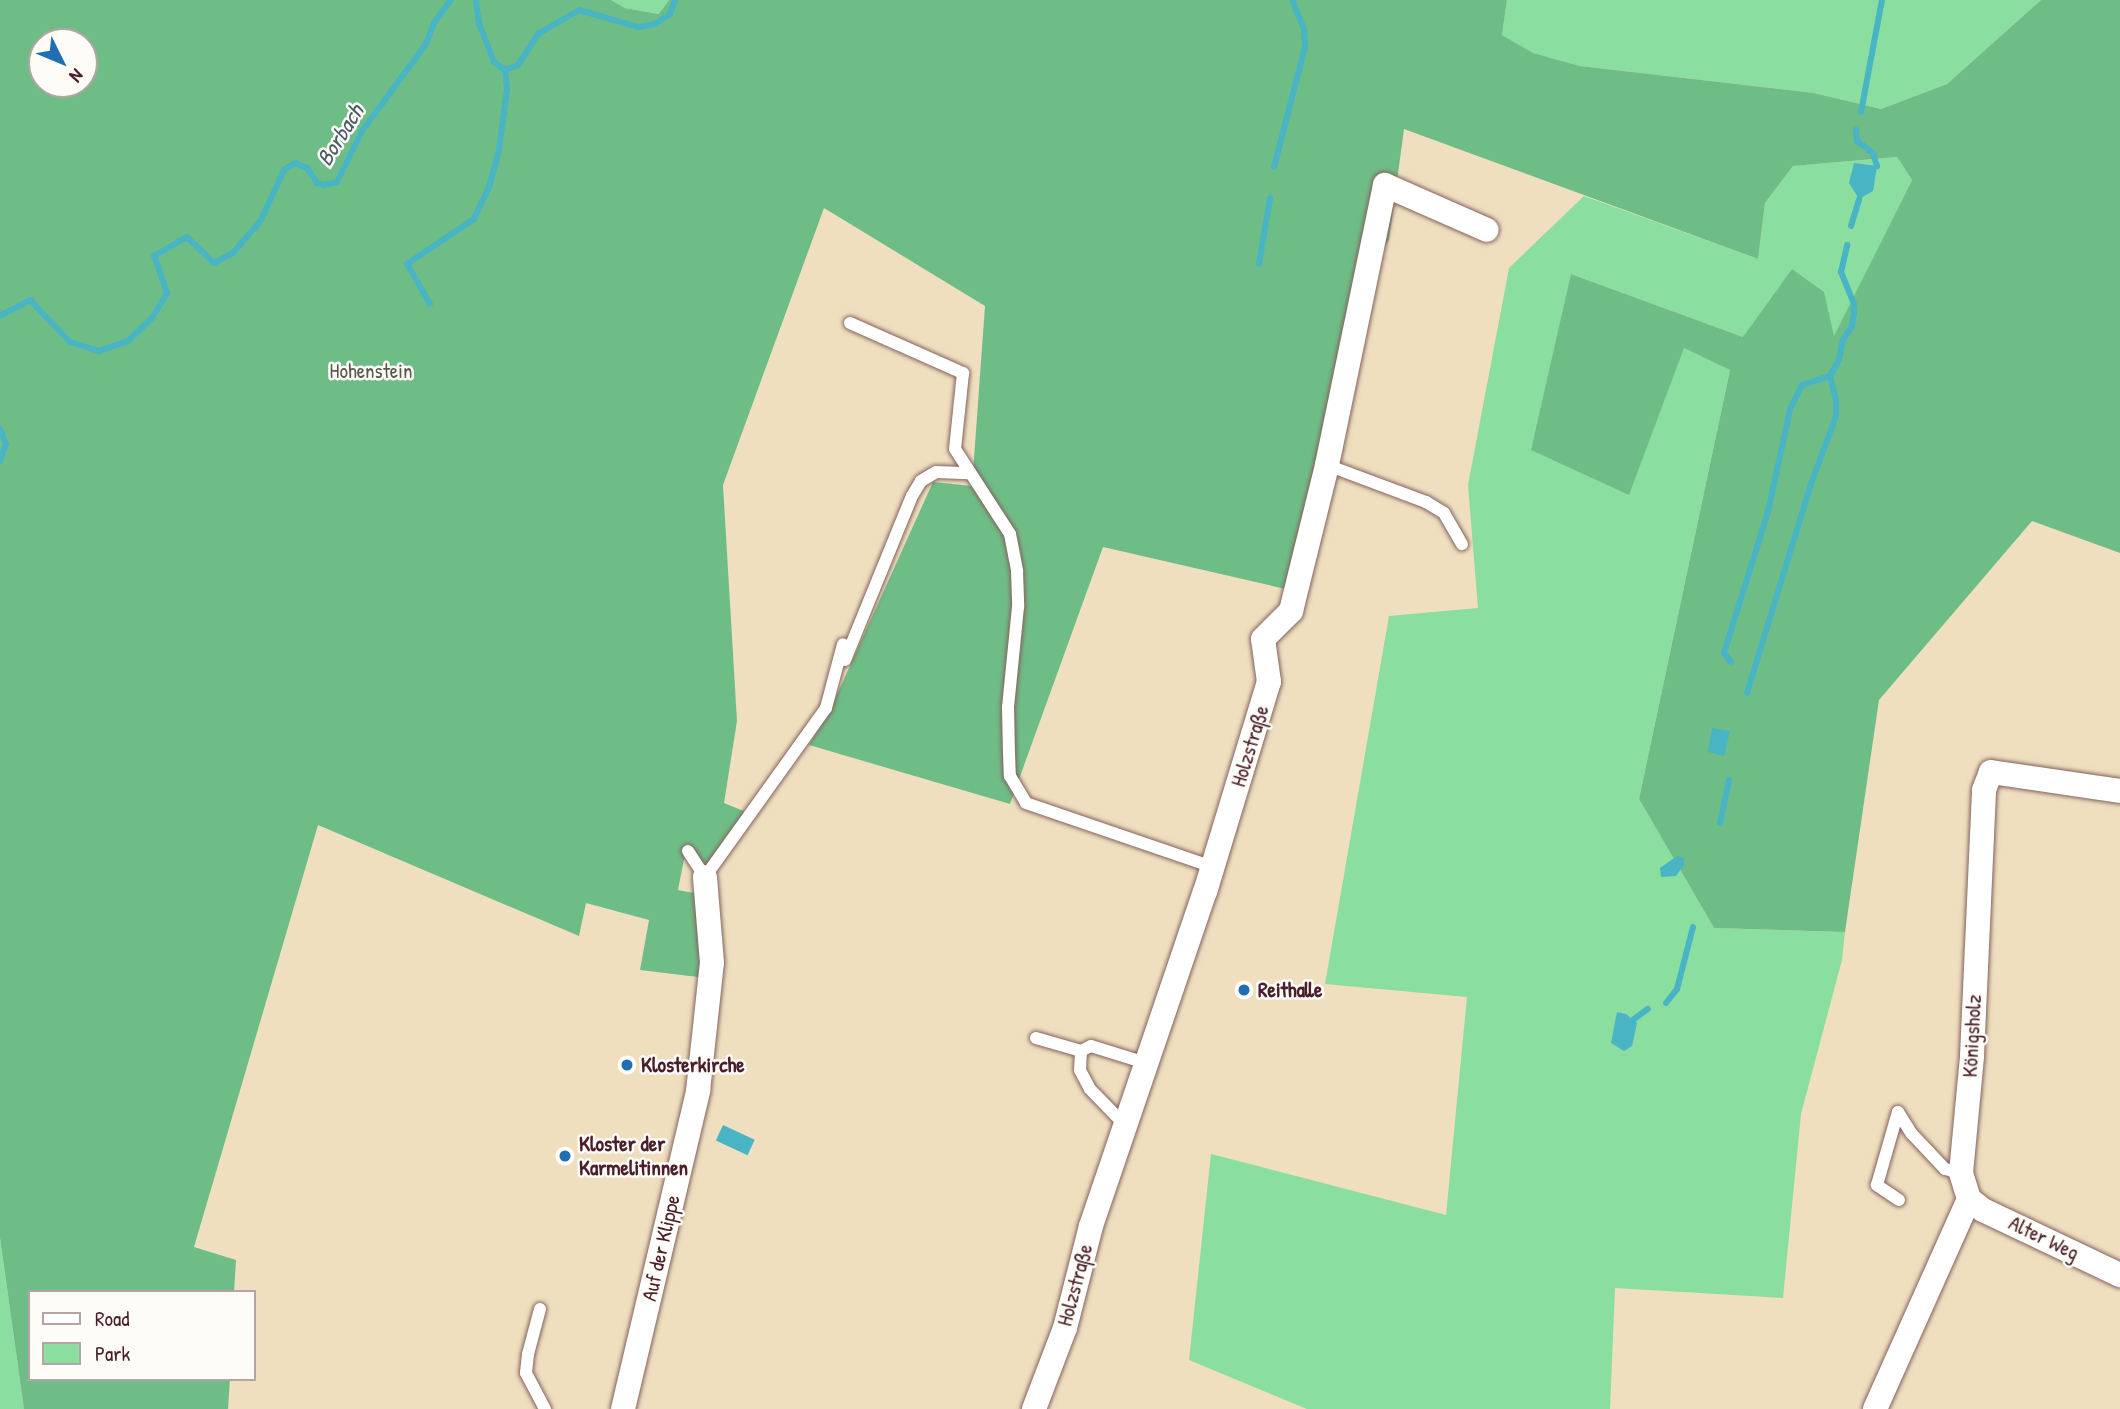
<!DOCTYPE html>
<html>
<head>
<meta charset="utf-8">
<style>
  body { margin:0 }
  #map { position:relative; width:2120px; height:1409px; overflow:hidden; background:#efdfbf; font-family:"Patrick Hand",sans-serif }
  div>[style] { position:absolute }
  .green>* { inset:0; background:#8adea0 }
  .forest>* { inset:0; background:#6fbd86 }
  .water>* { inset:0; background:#48b4c4; transform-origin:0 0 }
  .stream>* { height:6px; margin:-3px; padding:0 3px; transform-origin:3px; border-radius:3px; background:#48b4c4 }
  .roads { filter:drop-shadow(0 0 2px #84625f) drop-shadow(0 0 2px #84625f) }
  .lane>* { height:12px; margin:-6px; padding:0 6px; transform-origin:6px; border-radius:6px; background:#fff }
  .street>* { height:24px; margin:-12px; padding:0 12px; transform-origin:12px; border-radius:12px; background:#fff }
  .dots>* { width:19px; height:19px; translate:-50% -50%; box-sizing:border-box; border:4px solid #fdfcf7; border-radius:50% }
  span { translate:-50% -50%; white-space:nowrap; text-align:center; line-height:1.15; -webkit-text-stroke:5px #fdfcf7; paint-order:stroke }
  .park-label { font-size:21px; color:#5d584e }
  .street-label { font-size:21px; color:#4a1f2b }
  .poi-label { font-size:21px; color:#4a1f2b; font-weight:700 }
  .left { translate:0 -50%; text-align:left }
  .water-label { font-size:23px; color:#495b68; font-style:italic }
  .legend { position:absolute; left:28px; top:1290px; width:228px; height:91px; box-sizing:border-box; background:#fdfcf7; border:2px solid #b5a4a5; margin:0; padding:9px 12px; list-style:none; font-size:21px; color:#4a1f2b }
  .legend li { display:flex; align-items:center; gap:14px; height:35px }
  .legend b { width:35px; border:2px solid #b5a4a5 }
  .north { position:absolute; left:28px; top:28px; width:70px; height:70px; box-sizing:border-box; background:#fdfcf7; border:2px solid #b5a4a5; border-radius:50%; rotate:133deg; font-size:19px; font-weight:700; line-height:28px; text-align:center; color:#4a1f2b }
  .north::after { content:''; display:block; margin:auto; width:24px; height:32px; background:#1f6fb2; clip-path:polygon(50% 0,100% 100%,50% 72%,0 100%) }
</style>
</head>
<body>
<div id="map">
  <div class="green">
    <div style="clip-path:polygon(611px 0,669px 0,660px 14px,625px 8px)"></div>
    <div style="clip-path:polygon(1507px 0,2041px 0,1947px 84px,1881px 109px,1814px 93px,1580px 66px,1532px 53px,1502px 35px)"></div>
    <div style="clip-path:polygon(1897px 157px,1912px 180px,1834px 337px,1743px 337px,1571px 274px,1684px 347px,1730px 370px,1639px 799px,1714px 928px,1845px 932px,1842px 960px,1801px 1114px,1783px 1298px,1615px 1288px,1610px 1409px,1307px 1409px,1189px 1360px,1211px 1154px,1446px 1215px,1467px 997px,1325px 984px,1389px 616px,1478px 608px,1468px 485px,1509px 268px,1584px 196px,1758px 259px,1765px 203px,1793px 166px)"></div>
    <div style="clip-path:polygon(0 1238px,24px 1409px,0 1409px)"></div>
  </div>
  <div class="forest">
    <div style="clip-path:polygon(evenodd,0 0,611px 0,625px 8px,659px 14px,669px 0,1507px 0,1502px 35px,1533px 53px,1580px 66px,1814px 93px,1881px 109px,1947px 84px,2041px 0,2120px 0,2120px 553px,2032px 521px,1879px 700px,1845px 932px,1714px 928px,1639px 799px,1730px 370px,1684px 348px,1629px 495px,1531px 450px,1571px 274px,1743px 337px,1792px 269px,1824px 292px,1834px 336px,1912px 180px,1897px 157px,1793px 166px,1765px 203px,1758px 259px,1404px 129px,1389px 240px,1359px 287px,1303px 593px,1103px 547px,1010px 804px,809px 745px,830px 710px,933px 482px,972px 486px,985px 306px,824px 208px,723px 485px,737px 721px,724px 803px,746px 812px,707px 864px,684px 859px,678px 890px,699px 894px,706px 978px,640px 970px,649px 920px,586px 903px,579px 936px,318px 825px,194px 1247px,236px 1260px,234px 1292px,30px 1292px,30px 1379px,230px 1379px,228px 1409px,24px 1409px,0 1238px,0 0,42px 42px,84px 42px,84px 84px,42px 84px,42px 42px)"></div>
  </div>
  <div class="water">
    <div style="clip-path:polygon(1854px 163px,1877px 166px,1873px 191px,1859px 199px,1849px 183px)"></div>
    <div style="clip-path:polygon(1712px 728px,1730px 731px,1724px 756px,1708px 752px)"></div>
    <div style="clip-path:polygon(1677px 856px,1684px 858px,1684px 865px,1676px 876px,1661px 877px,1660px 868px)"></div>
    <div style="clip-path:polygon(1617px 1012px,1626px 1014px,1637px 1023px,1632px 1046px,1624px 1051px,1611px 1043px)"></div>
    <div style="left:723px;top:1125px;width:35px;height:17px;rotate:25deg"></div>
  </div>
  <div class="stream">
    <div style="left:476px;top:0;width:23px;rotate:83deg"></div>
    <div style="left:479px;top:23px;width:42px;rotate:69deg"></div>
    <div style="left:494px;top:62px;width:14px;rotate:36deg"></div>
    <div style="left:505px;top:70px;width:14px;rotate:-21deg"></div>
    <div style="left:518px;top:65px;width:37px;rotate:-57deg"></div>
    <div style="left:538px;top:34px;width:48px;rotate:-30.3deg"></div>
    <div style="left:579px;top:10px;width:61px;rotate:16.1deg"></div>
    <div style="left:638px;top:27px;width:17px;rotate:-10deg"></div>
    <div style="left:655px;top:24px;width:18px;rotate:-34deg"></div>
    <div style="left:670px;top:14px;width:15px;rotate:-70deg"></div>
    <div style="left:1861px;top:112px;width:114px;rotate:-79.4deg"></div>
    <div style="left:1856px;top:130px;width:11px;rotate:85deg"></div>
    <div style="left:1857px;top:141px;width:20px;rotate:37deg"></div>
    <div style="left:1873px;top:153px;width:14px;rotate:73deg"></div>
    <div style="left:1274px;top:167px;width:124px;rotate:-75.5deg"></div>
    <div style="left:1305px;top:47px;width:18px;rotate:-93deg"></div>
    <div style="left:1304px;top:29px;width:31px;rotate:-112deg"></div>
    <div style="left:1851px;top:226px;width:28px;rotate:-73deg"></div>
    <div style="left:1259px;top:264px;width:67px;rotate:-80.5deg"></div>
    <div style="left:430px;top:304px;width:46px;rotate:-119.9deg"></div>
    <div style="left:407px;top:264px;width:81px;rotate:-33.9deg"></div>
    <div style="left:474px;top:219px;width:38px;rotate:-65deg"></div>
    <div style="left:490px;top:184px;width:35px;rotate:-75deg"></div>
    <div style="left:499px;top:150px;width:62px;rotate:-82.5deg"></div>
    <div style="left:507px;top:89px;width:19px;rotate:-96deg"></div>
    <div style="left:0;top:316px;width:34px;rotate:-28deg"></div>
    <div style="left:30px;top:300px;width:58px;rotate:46.4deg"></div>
    <div style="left:70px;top:342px;width:30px;rotate:17deg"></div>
    <div style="left:99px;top:351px;width:31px;rotate:-19deg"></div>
    <div style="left:128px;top:341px;width:32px;rotate:-44deg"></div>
    <div style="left:151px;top:319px;width:31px;rotate:-58deg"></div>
    <div style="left:167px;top:293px;width:39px;rotate:-109deg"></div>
    <div style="left:154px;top:256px;width:38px;rotate:-30deg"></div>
    <div style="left:187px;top:237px;width:37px;rotate:44deg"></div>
    <div style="left:214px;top:263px;width:21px;rotate:-28deg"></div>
    <div style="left:233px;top:253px;width:43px;rotate:-49.7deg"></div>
    <div style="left:261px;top:220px;width:55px;rotate:-65.3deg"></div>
    <div style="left:284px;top:170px;width:13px;rotate:-32deg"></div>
    <div style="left:295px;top:163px;width:13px;rotate:23deg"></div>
    <div style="left:307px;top:168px;width:18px;rotate:56deg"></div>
    <div style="left:317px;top:183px;width:7px;rotate:16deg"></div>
    <div style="left:324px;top:185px;width:13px;rotate:-13deg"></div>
    <div style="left:337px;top:182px;width:57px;rotate:-63.9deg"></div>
    <div style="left:362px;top:131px;width:108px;rotate:-53.7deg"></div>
    <div style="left:426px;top:44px;width:22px;rotate:-69deg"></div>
    <div style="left:434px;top:23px;width:29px;rotate:-54deg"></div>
    <div style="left:0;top:429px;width:16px;rotate:68deg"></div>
    <div style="left:6px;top:444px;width:18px;rotate:109deg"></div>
    <div style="left:1731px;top:662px;width:11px;rotate:-128deg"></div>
    <div style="left:1724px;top:653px;width:148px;rotate:-72.7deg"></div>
    <div style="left:1768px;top:512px;width:105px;rotate:-77.9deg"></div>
    <div style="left:1790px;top:409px;width:27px;rotate:-63deg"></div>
    <div style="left:1802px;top:385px;width:29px;rotate:-18deg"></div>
    <div style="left:1747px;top:693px;width:219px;rotate:-73deg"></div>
    <div style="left:1811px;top:484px;width:72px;rotate:-69.8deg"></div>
    <div style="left:1836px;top:416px;width:16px;rotate:-90deg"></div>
    <div style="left:1836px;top:400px;width:25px;rotate:-104deg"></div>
    <div style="left:1830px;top:376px;width:18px;rotate:-61deg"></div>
    <div style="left:1839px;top:360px;width:20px;rotate:-79deg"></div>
    <div style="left:1843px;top:340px;width:17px;rotate:-57deg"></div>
    <div style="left:1852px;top:326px;width:13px;rotate:-81deg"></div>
    <div style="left:1854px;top:313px;width:9px;rotate:-90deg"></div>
    <div style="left:1854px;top:304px;width:35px;rotate:-112deg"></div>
    <div style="left:1841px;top:272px;width:28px;rotate:-77deg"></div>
    <div style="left:1720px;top:823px;width:44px;rotate:-78.2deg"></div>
    <div style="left:1666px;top:1003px;width:18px;rotate:-52deg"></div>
    <div style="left:1677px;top:989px;width:64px;rotate:-75.5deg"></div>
    <div style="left:1634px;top:1019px;width:17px;rotate:-36deg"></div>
  </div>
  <div class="roads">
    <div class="lane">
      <div style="left:850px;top:323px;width:124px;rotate:23.9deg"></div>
      <div style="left:963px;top:373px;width:76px;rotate:96deg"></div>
      <div style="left:955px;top:449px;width:101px;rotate:57.1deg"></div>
      <div style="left:1010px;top:534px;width:38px;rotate:79deg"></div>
      <div style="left:1017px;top:571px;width:36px;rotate:88deg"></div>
      <div style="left:1018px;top:607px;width:100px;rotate:95.7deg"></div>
      <div style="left:1008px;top:707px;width:46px;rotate:88.8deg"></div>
      <div style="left:1009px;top:753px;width:23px;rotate:88deg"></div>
      <div style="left:1010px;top:776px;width:31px;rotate:59deg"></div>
      <div style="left:1026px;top:803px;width:198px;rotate:18.9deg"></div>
      <div style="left:1327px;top:465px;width:106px;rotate:20.5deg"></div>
      <div style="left:1426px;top:502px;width:21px;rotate:31deg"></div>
      <div style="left:1444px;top:513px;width:36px;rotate:60deg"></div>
      <div style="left:845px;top:660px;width:177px;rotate:-67.8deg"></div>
      <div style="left:912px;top:496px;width:17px;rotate:-59deg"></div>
      <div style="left:921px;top:481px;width:17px;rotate:-31deg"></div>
      <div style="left:936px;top:472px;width:33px;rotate:2deg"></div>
      <div style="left:688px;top:851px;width:31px;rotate:57deg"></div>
      <div style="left:705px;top:877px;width:208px;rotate:-54.4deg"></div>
      <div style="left:826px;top:708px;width:66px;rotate:-75.1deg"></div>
      <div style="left:1036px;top:1038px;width:47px;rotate:16.1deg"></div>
      <div style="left:1124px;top:1124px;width:49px;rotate:-134.2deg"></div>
      <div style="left:1090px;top:1089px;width:21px;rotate:-118deg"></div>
      <div style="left:1080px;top:1070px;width:19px;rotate:-87deg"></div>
      <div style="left:1081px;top:1051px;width:11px;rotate:-27deg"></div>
      <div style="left:1091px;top:1046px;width:58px;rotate:17.2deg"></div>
      <div style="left:1899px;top:1200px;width:27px;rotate:-146deg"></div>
      <div style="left:1877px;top:1185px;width:76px;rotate:-74deg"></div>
      <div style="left:1898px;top:1112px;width:26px;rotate:58deg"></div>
      <div style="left:1912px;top:1134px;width:48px;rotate:46.7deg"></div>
      <div style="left:1945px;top:1169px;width:16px;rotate:14deg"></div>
      <div style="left:540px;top:1309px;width:47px;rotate:104.9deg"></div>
      <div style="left:528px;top:1354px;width:19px;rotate:96deg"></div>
      <div style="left:526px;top:1373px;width:41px;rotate:62.2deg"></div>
    </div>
    <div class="street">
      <div style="left:1969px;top:1199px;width:18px;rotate:38deg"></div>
      <div style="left:1983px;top:1210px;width:152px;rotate:25.4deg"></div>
      <div style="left:623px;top:1409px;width:327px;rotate:-76.7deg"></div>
      <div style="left:698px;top:1091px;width:129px;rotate:-83.8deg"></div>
      <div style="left:712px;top:963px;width:86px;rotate:-94.7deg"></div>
      <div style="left:1034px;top:1409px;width:87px;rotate:-69.1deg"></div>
      <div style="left:1065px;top:1328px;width:105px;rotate:-75.7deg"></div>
      <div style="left:1091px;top:1226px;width:353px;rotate:-71.2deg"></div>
      <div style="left:1205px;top:892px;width:220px;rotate:-73.1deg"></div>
      <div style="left:1269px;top:682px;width:43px;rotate:-97.9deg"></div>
      <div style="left:1263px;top:639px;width:40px;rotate:-45deg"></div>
      <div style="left:1291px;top:611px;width:150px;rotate:-76.1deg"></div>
      <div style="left:1327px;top:465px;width:286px;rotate:-78.3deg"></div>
      <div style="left:1385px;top:185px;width:111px;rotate:23.8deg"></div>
      <div style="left:1875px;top:1409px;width:230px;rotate:-65.9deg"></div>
      <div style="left:1969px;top:1199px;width:27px;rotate:-107deg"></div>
      <div style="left:1961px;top:1173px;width:118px;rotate:-84.6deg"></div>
      <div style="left:1972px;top:1056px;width:266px;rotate:-87.4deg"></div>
      <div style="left:1984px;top:790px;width:19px;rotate:-69deg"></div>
      <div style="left:1991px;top:772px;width:130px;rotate:8.4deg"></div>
    </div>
  </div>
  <div class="dots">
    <div style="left:1244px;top:990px;background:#1f6fb2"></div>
    <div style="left:627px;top:1065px;background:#1f6fb2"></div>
    <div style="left:565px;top:1156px;background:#1f6fb2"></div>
  </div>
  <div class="park-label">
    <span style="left:371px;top:371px">Hohenstein</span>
  </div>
  <div class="street-label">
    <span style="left:1250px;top:746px;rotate:-73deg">Holzstraße</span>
    <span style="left:1972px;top:1036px;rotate:-87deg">Königsholz</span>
    <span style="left:2044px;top:1238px;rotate:26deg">Alter Weg</span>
    <span style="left:661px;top:1248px;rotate:-77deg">Auf der Klippe</span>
    <span style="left:1075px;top:1285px;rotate:-75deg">Holzstraße</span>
  </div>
  <div class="poi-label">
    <span class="left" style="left:1258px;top:990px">Reithalle</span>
    <span class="left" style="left:641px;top:1065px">Klosterkirche</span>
    <span class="left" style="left:579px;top:1156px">Kloster der<br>Karmelitinnen</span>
  </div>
  <div class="water-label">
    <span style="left:340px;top:135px;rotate:-58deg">Borbach</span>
  </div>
  <ul class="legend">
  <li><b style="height:9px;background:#fff"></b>Road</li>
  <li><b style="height:19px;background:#8adea0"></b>Park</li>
  </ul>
  <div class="north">N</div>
</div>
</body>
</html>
